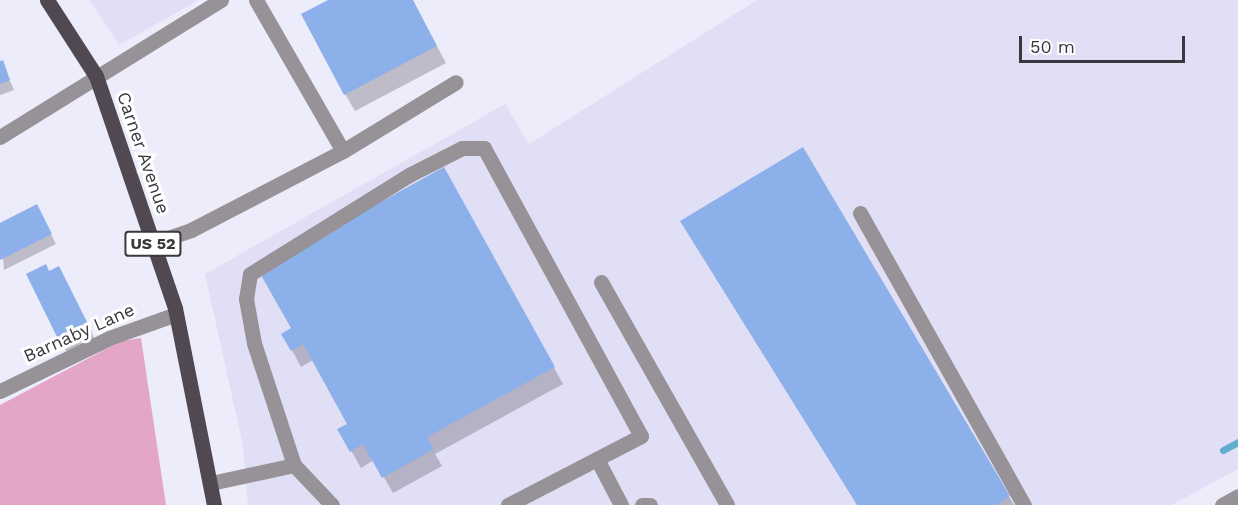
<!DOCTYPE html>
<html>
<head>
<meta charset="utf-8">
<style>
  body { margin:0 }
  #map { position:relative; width:1238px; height:505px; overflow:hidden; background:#edecfa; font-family:"Work Sans",sans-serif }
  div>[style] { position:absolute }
  .built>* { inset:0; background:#e1dff5 }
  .green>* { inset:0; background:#e4a6c6 }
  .shadow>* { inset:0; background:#0003 }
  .stream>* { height:7px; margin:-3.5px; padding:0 3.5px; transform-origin:3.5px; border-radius:3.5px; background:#62add2 }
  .building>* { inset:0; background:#8cb0e9 }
  .minor>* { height:15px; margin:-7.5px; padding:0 7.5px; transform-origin:7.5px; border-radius:7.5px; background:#969297 }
  .major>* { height:15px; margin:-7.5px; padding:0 7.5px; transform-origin:7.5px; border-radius:7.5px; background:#504952 }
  span { translate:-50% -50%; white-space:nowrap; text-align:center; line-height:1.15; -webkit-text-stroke:6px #fff; paint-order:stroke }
  .shield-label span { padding:2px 4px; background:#fff; border:2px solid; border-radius:4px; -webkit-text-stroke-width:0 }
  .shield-label { font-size:16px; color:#38383d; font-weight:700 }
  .street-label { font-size:18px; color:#38383d }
  .scale { position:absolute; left:1019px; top:36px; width:166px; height:27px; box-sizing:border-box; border:3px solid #38383d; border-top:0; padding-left:8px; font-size:18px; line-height:21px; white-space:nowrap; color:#38383d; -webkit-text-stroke:4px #fff; paint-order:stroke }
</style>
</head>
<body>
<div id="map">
  <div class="built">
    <div style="clip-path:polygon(89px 0,199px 0,119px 45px)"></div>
    <div style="clip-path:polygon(757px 0,1238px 0,1238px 469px,1172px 505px,248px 505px,243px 446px,205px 274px,505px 104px,529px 144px)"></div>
  </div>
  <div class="green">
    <div style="clip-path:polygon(141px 338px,166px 505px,0 505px,0 405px,121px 341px)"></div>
  </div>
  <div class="shadow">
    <div style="clip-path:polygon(332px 0,412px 0,446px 63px,355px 111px,345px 94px)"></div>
    <div style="clip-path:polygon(2px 62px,14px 90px,0 95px,0 63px)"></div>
    <div style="clip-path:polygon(803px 149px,1014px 505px,858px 505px)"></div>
    <div style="clip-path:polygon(453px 185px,563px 384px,435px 454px,442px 466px,393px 493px,374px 460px,361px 468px,339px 429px,349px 424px,313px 360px,301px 367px,292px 350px,293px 329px)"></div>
    <div style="clip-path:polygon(41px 215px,56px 244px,4px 270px,0 224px)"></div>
    <div style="clip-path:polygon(66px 281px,98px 346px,71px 359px,63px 346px)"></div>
  </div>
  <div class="stream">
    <div style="left:1223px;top:450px;width:17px;rotate:-28deg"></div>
  </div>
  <div class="building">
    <div style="clip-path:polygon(328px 0,413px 0,437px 46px,344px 95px,301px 14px)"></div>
    <div style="clip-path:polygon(3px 60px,10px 80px,0 84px,0 61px)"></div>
    <div style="clip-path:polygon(803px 147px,1010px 496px,996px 505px,857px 505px,680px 221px)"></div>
    <div style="clip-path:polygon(444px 167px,555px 367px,427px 437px,434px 449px,382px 478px,363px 444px,350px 452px,337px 429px,347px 424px,303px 344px,291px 351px,281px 334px,291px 328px,258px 270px)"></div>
    <div style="clip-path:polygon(37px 204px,52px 234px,0 260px,0 223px)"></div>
    <div style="clip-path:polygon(46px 264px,49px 271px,59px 266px,92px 332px,62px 347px,26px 274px)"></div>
  </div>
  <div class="minor">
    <div style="left:256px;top:0;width:174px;rotate:60.1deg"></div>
    <div style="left:0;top:137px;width:260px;rotate:-31.8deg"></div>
    <div style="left:860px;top:213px;width:335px;rotate:60.7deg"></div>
    <div style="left:153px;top:243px;width:40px;rotate:-18.9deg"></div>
    <div style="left:191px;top:230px;width:171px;rotate:-27.5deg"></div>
    <div style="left:343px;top:151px;width:132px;rotate:-31.4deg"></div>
    <div style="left:601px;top:282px;width:256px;rotate:60.5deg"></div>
    <div style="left:0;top:391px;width:121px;rotate:-25.9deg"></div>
    <div style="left:109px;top:338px;width:71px;rotate:-19.7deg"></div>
    <div style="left:597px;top:459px;width:52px;rotate:62.4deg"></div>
    <div style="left:294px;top:465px;width:128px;rotate:-108.2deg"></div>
    <div style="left:254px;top:343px;width:45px;rotate:-100.3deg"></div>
    <div style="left:246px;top:299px;width:25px;rotate:-81deg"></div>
    <div style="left:250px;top:274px;width:187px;rotate:-31.9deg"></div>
    <div style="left:409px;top:175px;width:59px;rotate:-27deg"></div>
    <div style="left:462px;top:148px;width:22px"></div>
    <div style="left:484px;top:148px;width:328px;rotate:61.4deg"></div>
    <div style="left:641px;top:436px;width:150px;rotate:152.6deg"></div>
    <div style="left:211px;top:483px;width:85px;rotate:-12.2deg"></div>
    <div style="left:294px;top:465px;width:55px;rotate:46.5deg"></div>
    <div style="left:642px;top:505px;width:8px"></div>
    <div style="left:1222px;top:505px;width:18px;rotate:-29deg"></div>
  </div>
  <div class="major">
    <div style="left:47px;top:0;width:90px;rotate:57.2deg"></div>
    <div style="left:96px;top:76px;width:245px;rotate:71.2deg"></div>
    <div style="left:175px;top:308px;width:201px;rotate:78.8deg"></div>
  </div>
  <div class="shield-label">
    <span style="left:153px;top:244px">US 52</span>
  </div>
  <div class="street-label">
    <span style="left:143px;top:153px;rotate:71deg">Carner Avenue</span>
    <span style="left:79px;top:333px;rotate:-24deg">Barnaby Lane</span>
  </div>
  <div class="scale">50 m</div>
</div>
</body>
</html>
